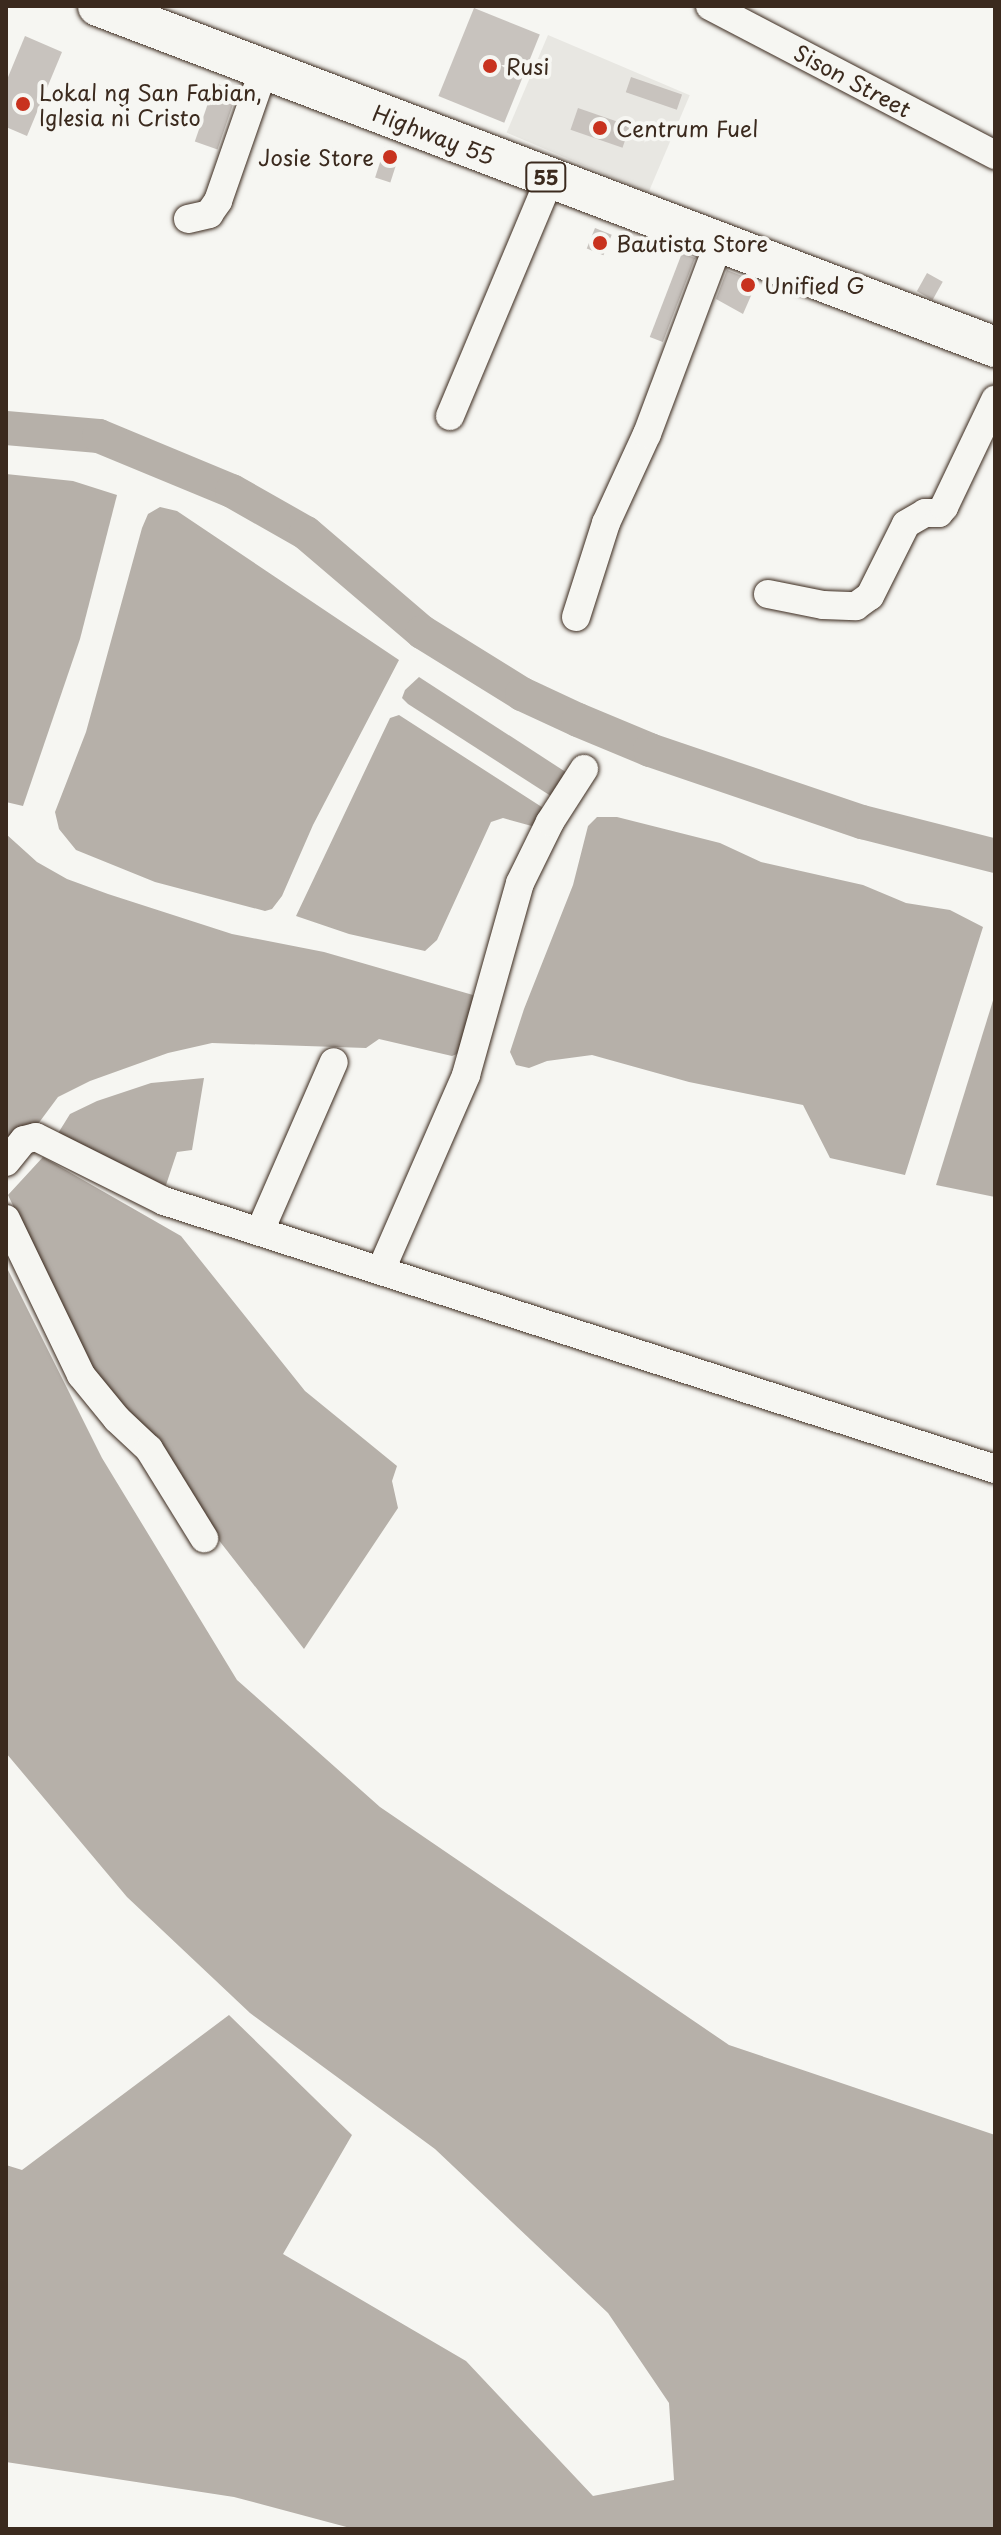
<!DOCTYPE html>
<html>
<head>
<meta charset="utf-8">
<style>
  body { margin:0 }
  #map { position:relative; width:1001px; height:2535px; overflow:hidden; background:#f6f6f2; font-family:"Playpen Sans",sans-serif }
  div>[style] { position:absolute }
  .built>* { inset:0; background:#e8e7e2; transform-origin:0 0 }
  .water>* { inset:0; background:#b6b0a9 }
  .river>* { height:34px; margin:-17px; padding:0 17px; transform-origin:17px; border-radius:17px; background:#b6b0a9 }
  .building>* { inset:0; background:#c8c3be; transform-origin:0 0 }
  .roads { filter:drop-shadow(0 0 2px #3b2a1e) drop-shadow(0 0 2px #3b2a1e) }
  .minor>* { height:28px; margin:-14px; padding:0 14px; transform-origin:14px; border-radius:14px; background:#f6f6f2 }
  .highway>* { height:40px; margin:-20px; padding:0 20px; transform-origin:20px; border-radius:20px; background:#f6f6f2 }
  .dots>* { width:22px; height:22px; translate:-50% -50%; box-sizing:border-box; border:4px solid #f6f6f2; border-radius:50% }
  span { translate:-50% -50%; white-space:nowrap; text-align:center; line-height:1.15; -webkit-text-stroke:8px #f6f6f2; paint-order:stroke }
  .shield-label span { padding:2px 6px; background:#f6f6f2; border:2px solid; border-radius:6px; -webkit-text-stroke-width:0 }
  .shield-label { font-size:20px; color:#3b2a1e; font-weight:700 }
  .poi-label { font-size:22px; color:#3b2a1e }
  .left { translate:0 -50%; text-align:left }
  .right { translate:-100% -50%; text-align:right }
  .street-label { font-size:22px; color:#3b2a1e }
  .frame { position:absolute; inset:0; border:8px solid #3b2a1e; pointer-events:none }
</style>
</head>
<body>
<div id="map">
  <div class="built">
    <div style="left:548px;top:35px;width:154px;height:106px;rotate:23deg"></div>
  </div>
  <div class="water">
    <div style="clip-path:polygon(6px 474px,73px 481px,117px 495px,80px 639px,23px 806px,6px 802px)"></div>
    <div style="clip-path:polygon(160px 507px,177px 511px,399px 660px,313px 825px,282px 896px,272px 909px,265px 911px,155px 882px,76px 850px,59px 829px,55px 812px,86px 732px,142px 528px,148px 514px)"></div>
    <div style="clip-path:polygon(419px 677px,575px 778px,568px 807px,408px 704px,402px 698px,405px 690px)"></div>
    <div style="clip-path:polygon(399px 715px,548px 811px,539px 828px,503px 818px,491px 822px,437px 940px,425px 951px,349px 934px,296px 916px,390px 718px)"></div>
    <div style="clip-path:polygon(597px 817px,617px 817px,720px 843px,761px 862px,863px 885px,906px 903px,950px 910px,983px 927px,905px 1175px,830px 1158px,803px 1105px,689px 1082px,592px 1055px,547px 1061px,529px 1068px,516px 1065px,510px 1052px,524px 1009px,573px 885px,588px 826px)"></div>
    <div style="clip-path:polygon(6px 834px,37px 862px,67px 879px,108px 894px,232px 934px,324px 952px,473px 995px,481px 1008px,467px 1050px,452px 1056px,379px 1039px,366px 1048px,212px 1043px,168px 1053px,90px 1081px,58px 1097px,6px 1167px)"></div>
    <div style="clip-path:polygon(995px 994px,995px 1197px,936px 1185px)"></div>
    <div style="clip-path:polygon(204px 1078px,192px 1150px,177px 1152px,162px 1197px,52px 1143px,70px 1114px,97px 1101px,151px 1083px)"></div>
    <div style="clip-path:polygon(43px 1157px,181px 1236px,305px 1391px,397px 1466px,392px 1481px,398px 1508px,304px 1649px,99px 1387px,8px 1195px)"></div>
    <div style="clip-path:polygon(6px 1266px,102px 1458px,237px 1680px,380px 1807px,729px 2045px,995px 2135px,995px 2529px,354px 2529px,234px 2497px,6px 2462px,6px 2165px,22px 2170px,229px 2015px,352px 2135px,283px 2254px,466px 2361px,593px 2496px,674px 2480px,669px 2403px,608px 2313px,435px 2149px,250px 2013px,127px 1897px,6px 1753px)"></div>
  </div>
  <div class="river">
    <div style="left:6px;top:428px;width:93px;rotate:4.9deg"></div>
    <div style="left:99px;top:436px;width:144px;rotate:22.5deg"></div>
    <div style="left:232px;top:491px;width:85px;rotate:29.6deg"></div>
    <div style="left:306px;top:533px;width:153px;rotate:40.5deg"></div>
    <div style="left:422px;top:632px;width:118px;rotate:31.8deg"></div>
    <div style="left:522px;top:694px;width:62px;rotate:24.9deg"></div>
    <div style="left:578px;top:720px;width:78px;rotate:22.6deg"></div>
    <div style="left:650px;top:750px;width:224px;rotate:18.8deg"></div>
    <div style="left:862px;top:822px;width:137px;rotate:14.3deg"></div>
  </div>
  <div class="building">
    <div style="left:474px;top:8px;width:71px;height:95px;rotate:22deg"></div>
    <div style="clip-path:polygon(25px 36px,62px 52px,27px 136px,6px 127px,6px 82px)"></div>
    <div style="left:631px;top:77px;width:54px;height:16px;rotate:19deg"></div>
    <div style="left:215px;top:83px;width:24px;height:62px;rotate:19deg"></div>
    <div style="left:578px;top:108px;width:55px;height:23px;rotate:19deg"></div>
    <div style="left:385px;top:147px;width:16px;height:32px;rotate:18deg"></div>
    <div style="left:595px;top:228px;width:18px;height:22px;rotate:22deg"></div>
    <div style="left:682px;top:253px;width:14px;height:90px;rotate:21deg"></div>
    <div style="clip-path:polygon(727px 270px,757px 282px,743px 314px,716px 299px)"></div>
    <div style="left:927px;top:273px;width:18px;height:21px;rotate:29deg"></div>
  </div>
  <div class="roads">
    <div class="minor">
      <div style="left:710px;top:6px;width:322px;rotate:27.6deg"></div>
      <div style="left:188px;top:219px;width:22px;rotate:-13deg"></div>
      <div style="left:209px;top:214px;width:16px;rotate:-55deg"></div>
      <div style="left:218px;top:201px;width:140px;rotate:-70.8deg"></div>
      <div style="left:450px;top:416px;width:258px;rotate:-67.2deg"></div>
      <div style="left:768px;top:594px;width:56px;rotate:11.3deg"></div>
      <div style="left:823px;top:605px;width:33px;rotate:2deg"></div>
      <div style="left:856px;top:606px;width:17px;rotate:-36deg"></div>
      <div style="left:870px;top:596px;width:80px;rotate:-63.4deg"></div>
      <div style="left:906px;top:524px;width:22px;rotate:-30deg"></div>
      <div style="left:925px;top:513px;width:14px"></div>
      <div style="left:939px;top:513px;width:8px;rotate:-50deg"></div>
      <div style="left:944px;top:507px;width:119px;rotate:-64.5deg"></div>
      <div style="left:576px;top:617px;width:99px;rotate:-72.3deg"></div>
      <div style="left:606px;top:523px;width:98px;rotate:-65.3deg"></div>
      <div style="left:647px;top:434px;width:205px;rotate:-69.4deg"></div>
      <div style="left:6px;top:1162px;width:28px;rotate:-51deg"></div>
      <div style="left:24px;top:1140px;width:12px;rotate:-14deg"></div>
      <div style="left:36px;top:1137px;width:143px;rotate:26.6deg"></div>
      <div style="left:164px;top:1201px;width:873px;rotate:17.87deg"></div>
      <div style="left:6px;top:1219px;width:173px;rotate:64.3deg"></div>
      <div style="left:81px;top:1375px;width:57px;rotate:50.7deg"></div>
      <div style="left:117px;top:1419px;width:44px;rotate:43.2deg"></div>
      <div style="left:149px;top:1449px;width:105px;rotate:58.3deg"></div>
      <div style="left:260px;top:1231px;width:184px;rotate:-66.4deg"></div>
      <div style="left:381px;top:1270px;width:213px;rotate:-66.4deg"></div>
      <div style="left:466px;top:1075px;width:199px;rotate:-74.3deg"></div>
      <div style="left:520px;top:883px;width:68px;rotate:-63.8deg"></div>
      <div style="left:550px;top:822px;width:63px;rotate:-57.3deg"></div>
    </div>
    <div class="highway">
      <div style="left:98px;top:6px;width:960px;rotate:20.81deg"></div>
    </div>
  </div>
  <div class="dots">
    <div style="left:490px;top:66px;background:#c8321e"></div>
    <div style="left:23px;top:104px;background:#c8321e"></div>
    <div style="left:600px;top:128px;background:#c8321e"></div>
    <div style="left:390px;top:157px;background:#c8321e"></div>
    <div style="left:600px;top:243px;background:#c8321e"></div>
    <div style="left:748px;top:285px;background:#c8321e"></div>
  </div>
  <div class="shield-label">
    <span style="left:546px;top:177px">55</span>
  </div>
  <div class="poi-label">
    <span class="left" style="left:506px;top:66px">Rusi</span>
    <span class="left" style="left:39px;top:104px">Lokal ng San Fabian,<br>Iglesia ni Cristo</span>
    <span class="left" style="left:616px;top:128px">Centrum Fuel</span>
    <span class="right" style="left:374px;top:157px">Josie Store</span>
    <span class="left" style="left:616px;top:243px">Bautista Store</span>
    <span class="left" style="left:764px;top:285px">Unified G</span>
  </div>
  <div class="street-label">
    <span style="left:853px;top:80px;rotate:28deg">Sison Street</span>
    <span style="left:434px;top:134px;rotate:21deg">Highway 55</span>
  </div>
  <div class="frame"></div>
</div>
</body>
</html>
